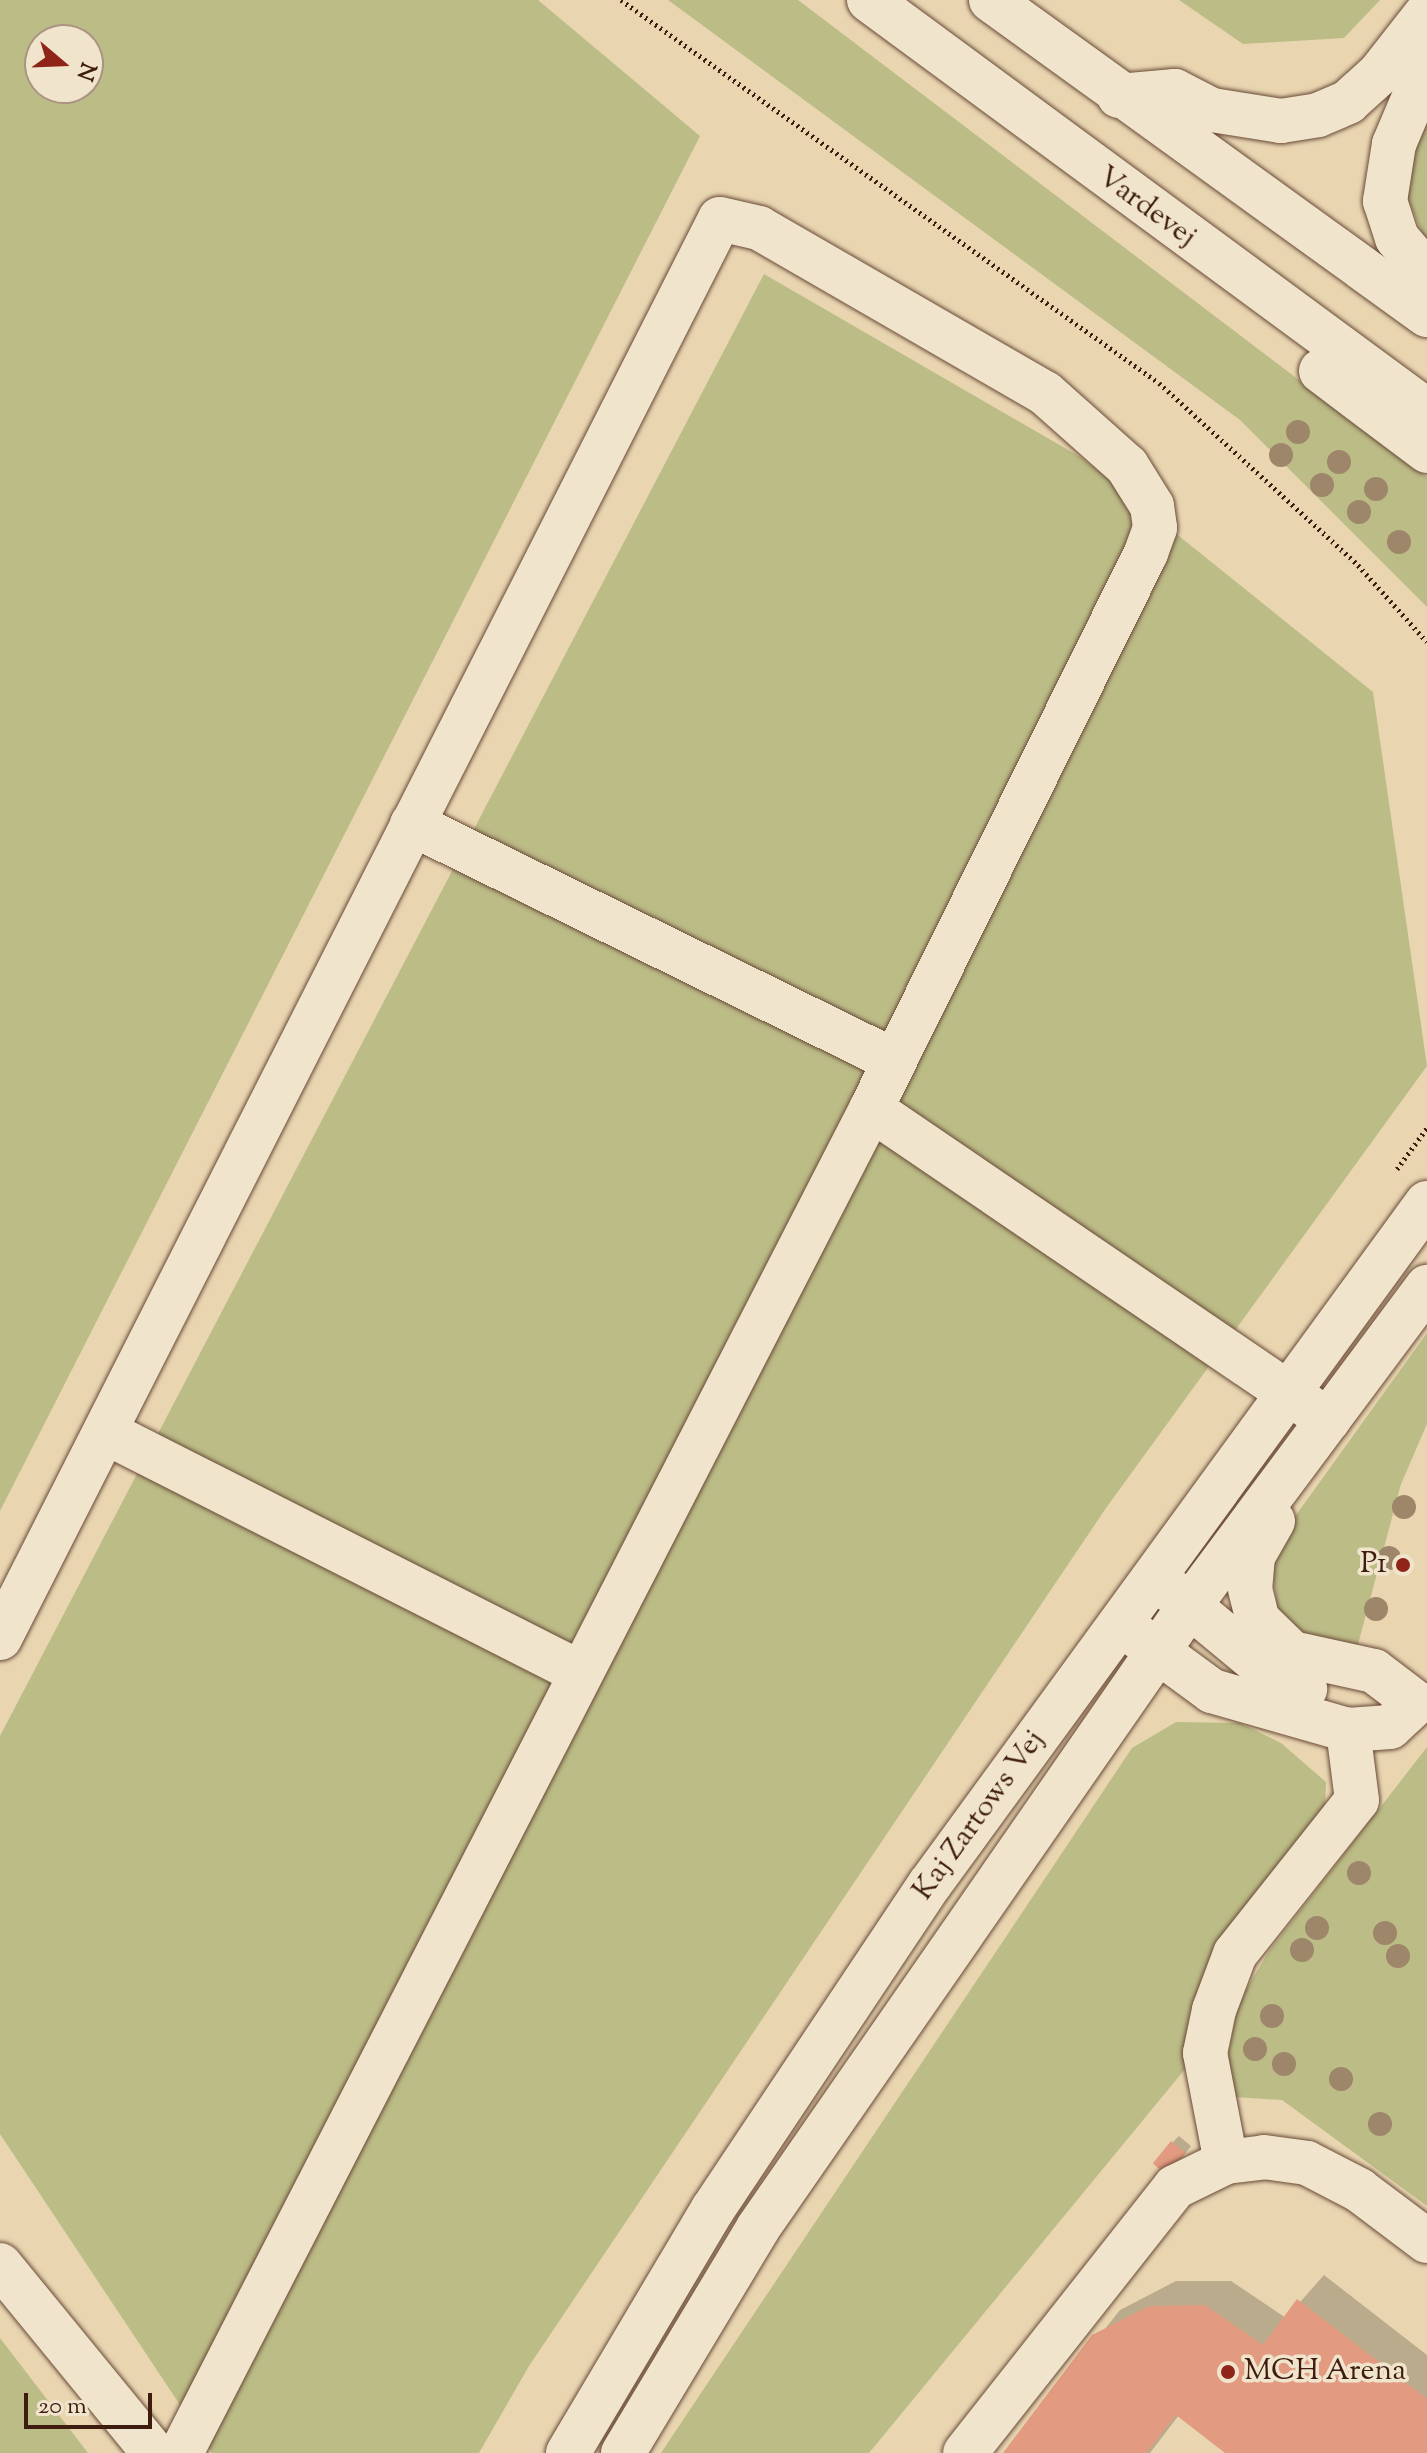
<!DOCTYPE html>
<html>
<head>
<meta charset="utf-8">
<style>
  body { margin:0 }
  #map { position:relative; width:1427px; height:2453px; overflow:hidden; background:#e9d6b1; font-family:"Sorts Mill Goudy",serif }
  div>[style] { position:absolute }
  .green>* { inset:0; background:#bcbc87 }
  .shadow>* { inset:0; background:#0003 }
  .building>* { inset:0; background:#e29a80; transform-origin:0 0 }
  .path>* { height:5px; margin-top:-2.5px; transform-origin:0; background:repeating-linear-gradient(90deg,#3e1c10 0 2px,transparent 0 6px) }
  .roads { filter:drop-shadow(0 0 2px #694a38) drop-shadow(0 0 2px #694a38) }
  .minor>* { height:44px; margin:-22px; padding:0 22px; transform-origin:22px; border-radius:22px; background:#f1e4cc }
  .trees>* { width:24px; height:24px; margin:-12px; border-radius:50%; background:#9d8669 }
  .dots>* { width:22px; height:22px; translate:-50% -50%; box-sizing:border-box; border:4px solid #f1e4cc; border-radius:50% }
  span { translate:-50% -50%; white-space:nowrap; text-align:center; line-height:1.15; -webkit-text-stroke:7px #f1e4cc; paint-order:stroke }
  .street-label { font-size:30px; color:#3e1c10 }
  .poi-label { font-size:30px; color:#3e1c10 }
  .right { translate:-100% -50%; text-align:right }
  .left { translate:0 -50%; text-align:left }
  .north { position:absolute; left:24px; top:24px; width:80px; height:80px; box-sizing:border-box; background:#f1e4cc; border:2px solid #a99481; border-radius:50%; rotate:109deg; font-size:22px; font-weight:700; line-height:32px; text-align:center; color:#3e1c10 }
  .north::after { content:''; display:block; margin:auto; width:28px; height:36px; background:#8f2418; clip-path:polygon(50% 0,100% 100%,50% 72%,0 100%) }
  .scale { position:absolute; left:24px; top:2393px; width:128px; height:36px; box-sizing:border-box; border:4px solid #3e1c10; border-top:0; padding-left:10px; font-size:24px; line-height:28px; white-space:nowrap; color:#3e1c10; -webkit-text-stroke:6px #f1e4cc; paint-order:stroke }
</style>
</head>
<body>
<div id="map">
  <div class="green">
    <div style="clip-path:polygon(evenodd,0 0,538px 0,700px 136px,0 1511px,0 0,40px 40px,88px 40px,88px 88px,40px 88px,40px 40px)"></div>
    <div style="clip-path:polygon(668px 0,798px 0,1427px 477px,1427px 607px,1240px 420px)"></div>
    <div style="clip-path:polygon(1179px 0,1380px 0,1344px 38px,1243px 44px)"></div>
    <div style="clip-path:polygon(1427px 101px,1427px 245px,1403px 186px)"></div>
    <div style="clip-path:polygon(764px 274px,1082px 458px,1373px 692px,1427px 1066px,1106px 1508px,529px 2366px,479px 2453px,212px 2453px,0 2134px,0 1736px)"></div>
    <div style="clip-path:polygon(1427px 1333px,1427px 1424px,1401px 1484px,1356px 1652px,1304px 1638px,1278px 1614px,1272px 1566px,1278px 1540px)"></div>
    <div style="clip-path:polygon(1176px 1722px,1240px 1723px,1281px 1743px,1326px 1782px,1325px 1808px,1201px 1980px,1190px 2063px,869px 2453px,661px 2453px,1132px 1748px)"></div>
    <div style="clip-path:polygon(1427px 1747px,1427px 2206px,1282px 2100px,1234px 2097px,1228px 2056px,1238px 2003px,1269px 1951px)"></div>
    <div style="clip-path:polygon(0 2338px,88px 2453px,0 2453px)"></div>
  </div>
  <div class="shadow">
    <div style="clip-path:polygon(1179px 2136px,1191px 2146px,1175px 2167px,1173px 2142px)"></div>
    <div style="clip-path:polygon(1324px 2275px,1427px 2355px,1427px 2453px,1228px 2453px,1179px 2415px,1150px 2453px,1006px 2453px,1120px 2310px,1176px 2281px,1231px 2281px,1286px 2318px)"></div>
  </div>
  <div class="building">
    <div style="left:1171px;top:2141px;width:19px;height:29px;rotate:39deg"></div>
    <div style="clip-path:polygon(1297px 2299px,1427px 2399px,1427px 2453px,1225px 2453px,1176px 2415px,1146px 2453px,1003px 2453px,1092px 2335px,1149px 2306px,1205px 2305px,1263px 2345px)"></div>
  </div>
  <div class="path">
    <div style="left:621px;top:0;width:660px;rotate:35.45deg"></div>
    <div style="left:1159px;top:383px;width:270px;rotate:42.4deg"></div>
    <div style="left:1358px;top:565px;width:103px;rotate:48.1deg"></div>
    <div style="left:1397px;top:1169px;width:51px;rotate:-53.8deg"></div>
  </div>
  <div class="roads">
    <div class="minor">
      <div style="left:869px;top:0;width:693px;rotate:36.37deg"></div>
      <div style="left:991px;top:0;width:538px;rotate:35.85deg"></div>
      <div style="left:1427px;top:66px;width:85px;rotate:112.9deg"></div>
      <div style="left:1394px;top:144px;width:58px;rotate:99deg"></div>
      <div style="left:1385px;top:201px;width:39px;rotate:72deg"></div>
      <div style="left:1397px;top:238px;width:46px;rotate:49.4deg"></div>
      <div style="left:1119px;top:96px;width:56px;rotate:-5.1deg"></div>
      <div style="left:1175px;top:91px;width:42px;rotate:27.2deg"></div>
      <div style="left:1212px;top:110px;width:70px;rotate:9.1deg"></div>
      <div style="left:1281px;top:121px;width:37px;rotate:-9deg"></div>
      <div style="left:1318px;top:115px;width:33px;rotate:-23deg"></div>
      <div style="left:1348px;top:102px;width:42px;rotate:-42.1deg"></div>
      <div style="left:1379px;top:74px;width:78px;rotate:-51.8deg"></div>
      <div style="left:1321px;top:371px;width:133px;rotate:37deg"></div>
      <div style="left:412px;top:824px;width:538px;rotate:26.14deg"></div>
      <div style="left:107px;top:1433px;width:527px;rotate:26.86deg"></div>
      <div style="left:1273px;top:1521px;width:40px;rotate:119.7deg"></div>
      <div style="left:1253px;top:1556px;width:33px;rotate:95deg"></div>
      <div style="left:1250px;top:1589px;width:32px;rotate:76deg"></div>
      <div style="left:1258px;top:1620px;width:47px;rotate:44.1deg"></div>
      <div style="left:1292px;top:1653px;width:84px;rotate:12.4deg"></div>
      <div style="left:1374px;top:1671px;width:53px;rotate:37.3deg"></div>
      <div style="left:1168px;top:1588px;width:131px;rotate:39.7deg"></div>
      <div style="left:1269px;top:1672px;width:40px;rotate:25deg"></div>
      <div style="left:1133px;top:1633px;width:98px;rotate:36.3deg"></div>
      <div style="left:1212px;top:1691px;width:141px;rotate:16deg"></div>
      <div style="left:1348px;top:1730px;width:42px;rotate:-4.1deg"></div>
      <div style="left:1390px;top:1727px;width:35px;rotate:-43deg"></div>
      <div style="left:0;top:1638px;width:1591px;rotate:-63.1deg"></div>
      <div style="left:720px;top:219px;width:40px;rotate:13deg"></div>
      <div style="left:759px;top:228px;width:330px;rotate:30deg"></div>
      <div style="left:1045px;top:393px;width:110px;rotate:41.7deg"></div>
      <div style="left:1127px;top:466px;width:47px;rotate:58deg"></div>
      <div style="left:1152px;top:506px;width:22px;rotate:82deg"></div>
      <div style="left:1155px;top:528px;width:27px;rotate:110deg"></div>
      <div style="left:1146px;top:553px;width:620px;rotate:116.32deg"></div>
      <div style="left:1226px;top:2162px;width:111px;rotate:-100.9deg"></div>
      <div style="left:1205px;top:2053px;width:44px;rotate:-78.2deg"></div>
      <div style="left:1214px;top:2010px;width:60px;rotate:-69.4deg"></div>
      <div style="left:1235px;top:1954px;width:196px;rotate:-51.6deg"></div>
      <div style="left:1357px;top:1800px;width:71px;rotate:-97.3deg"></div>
      <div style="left:0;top:2265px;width:243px;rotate:50.7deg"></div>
      <div style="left:181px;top:2453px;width:1511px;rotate:-62.82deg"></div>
      <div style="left:871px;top:1109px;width:553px;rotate:34.24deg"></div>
      <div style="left:568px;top:2453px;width:284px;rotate:-59.3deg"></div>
      <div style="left:713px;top:2209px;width:391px;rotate:-56.3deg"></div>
      <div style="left:930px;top:1884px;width:843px;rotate:-53.88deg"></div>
      <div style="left:623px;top:2453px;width:262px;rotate:-59deg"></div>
      <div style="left:758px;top:2228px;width:758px;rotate:-55.26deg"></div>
      <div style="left:1190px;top:1605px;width:397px;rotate:-53.3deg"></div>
      <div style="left:965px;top:2453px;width:339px;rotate:-51.7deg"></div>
      <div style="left:1175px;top:2187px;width:57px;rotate:-26.1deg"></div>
      <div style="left:1226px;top:2162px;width:38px;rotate:-7deg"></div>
      <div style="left:1264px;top:2157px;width:43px;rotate:7.9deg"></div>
      <div style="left:1307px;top:2163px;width:59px;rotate:27.4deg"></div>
      <div style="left:1359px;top:2190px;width:85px;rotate:36.9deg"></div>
    </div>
  </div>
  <div class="trees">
    <div style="left:1298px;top:432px"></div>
    <div style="left:1281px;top:455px"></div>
    <div style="left:1339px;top:462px"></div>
    <div style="left:1322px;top:485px"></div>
    <div style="left:1376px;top:489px"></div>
    <div style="left:1359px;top:512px"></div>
    <div style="left:1399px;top:542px"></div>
    <div style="left:1404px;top:1507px"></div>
    <div style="left:1389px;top:1558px"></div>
    <div style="left:1376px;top:1609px"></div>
    <div style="left:1359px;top:1873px"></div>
    <div style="left:1317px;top:1928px"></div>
    <div style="left:1385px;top:1933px"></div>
    <div style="left:1302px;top:1950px"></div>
    <div style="left:1398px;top:1956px"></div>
    <div style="left:1272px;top:2016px"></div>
    <div style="left:1255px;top:2049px"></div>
    <div style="left:1284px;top:2064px"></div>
    <div style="left:1341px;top:2079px"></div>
    <div style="left:1380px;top:2124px"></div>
  </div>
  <div class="dots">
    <div style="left:1403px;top:1565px;background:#8f2418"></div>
    <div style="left:1228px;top:2372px;background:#8f2418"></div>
  </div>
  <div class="street-label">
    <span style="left:1146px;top:208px;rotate:36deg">Vardevej</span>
    <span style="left:980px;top:1816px;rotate:-54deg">Kaj Zartows Vej</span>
  </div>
  <div class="poi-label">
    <span class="right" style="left:1387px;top:1565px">P1</span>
    <span class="left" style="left:1244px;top:2372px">MCH Arena</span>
  </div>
  <div class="north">N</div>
  <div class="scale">20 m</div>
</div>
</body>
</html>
